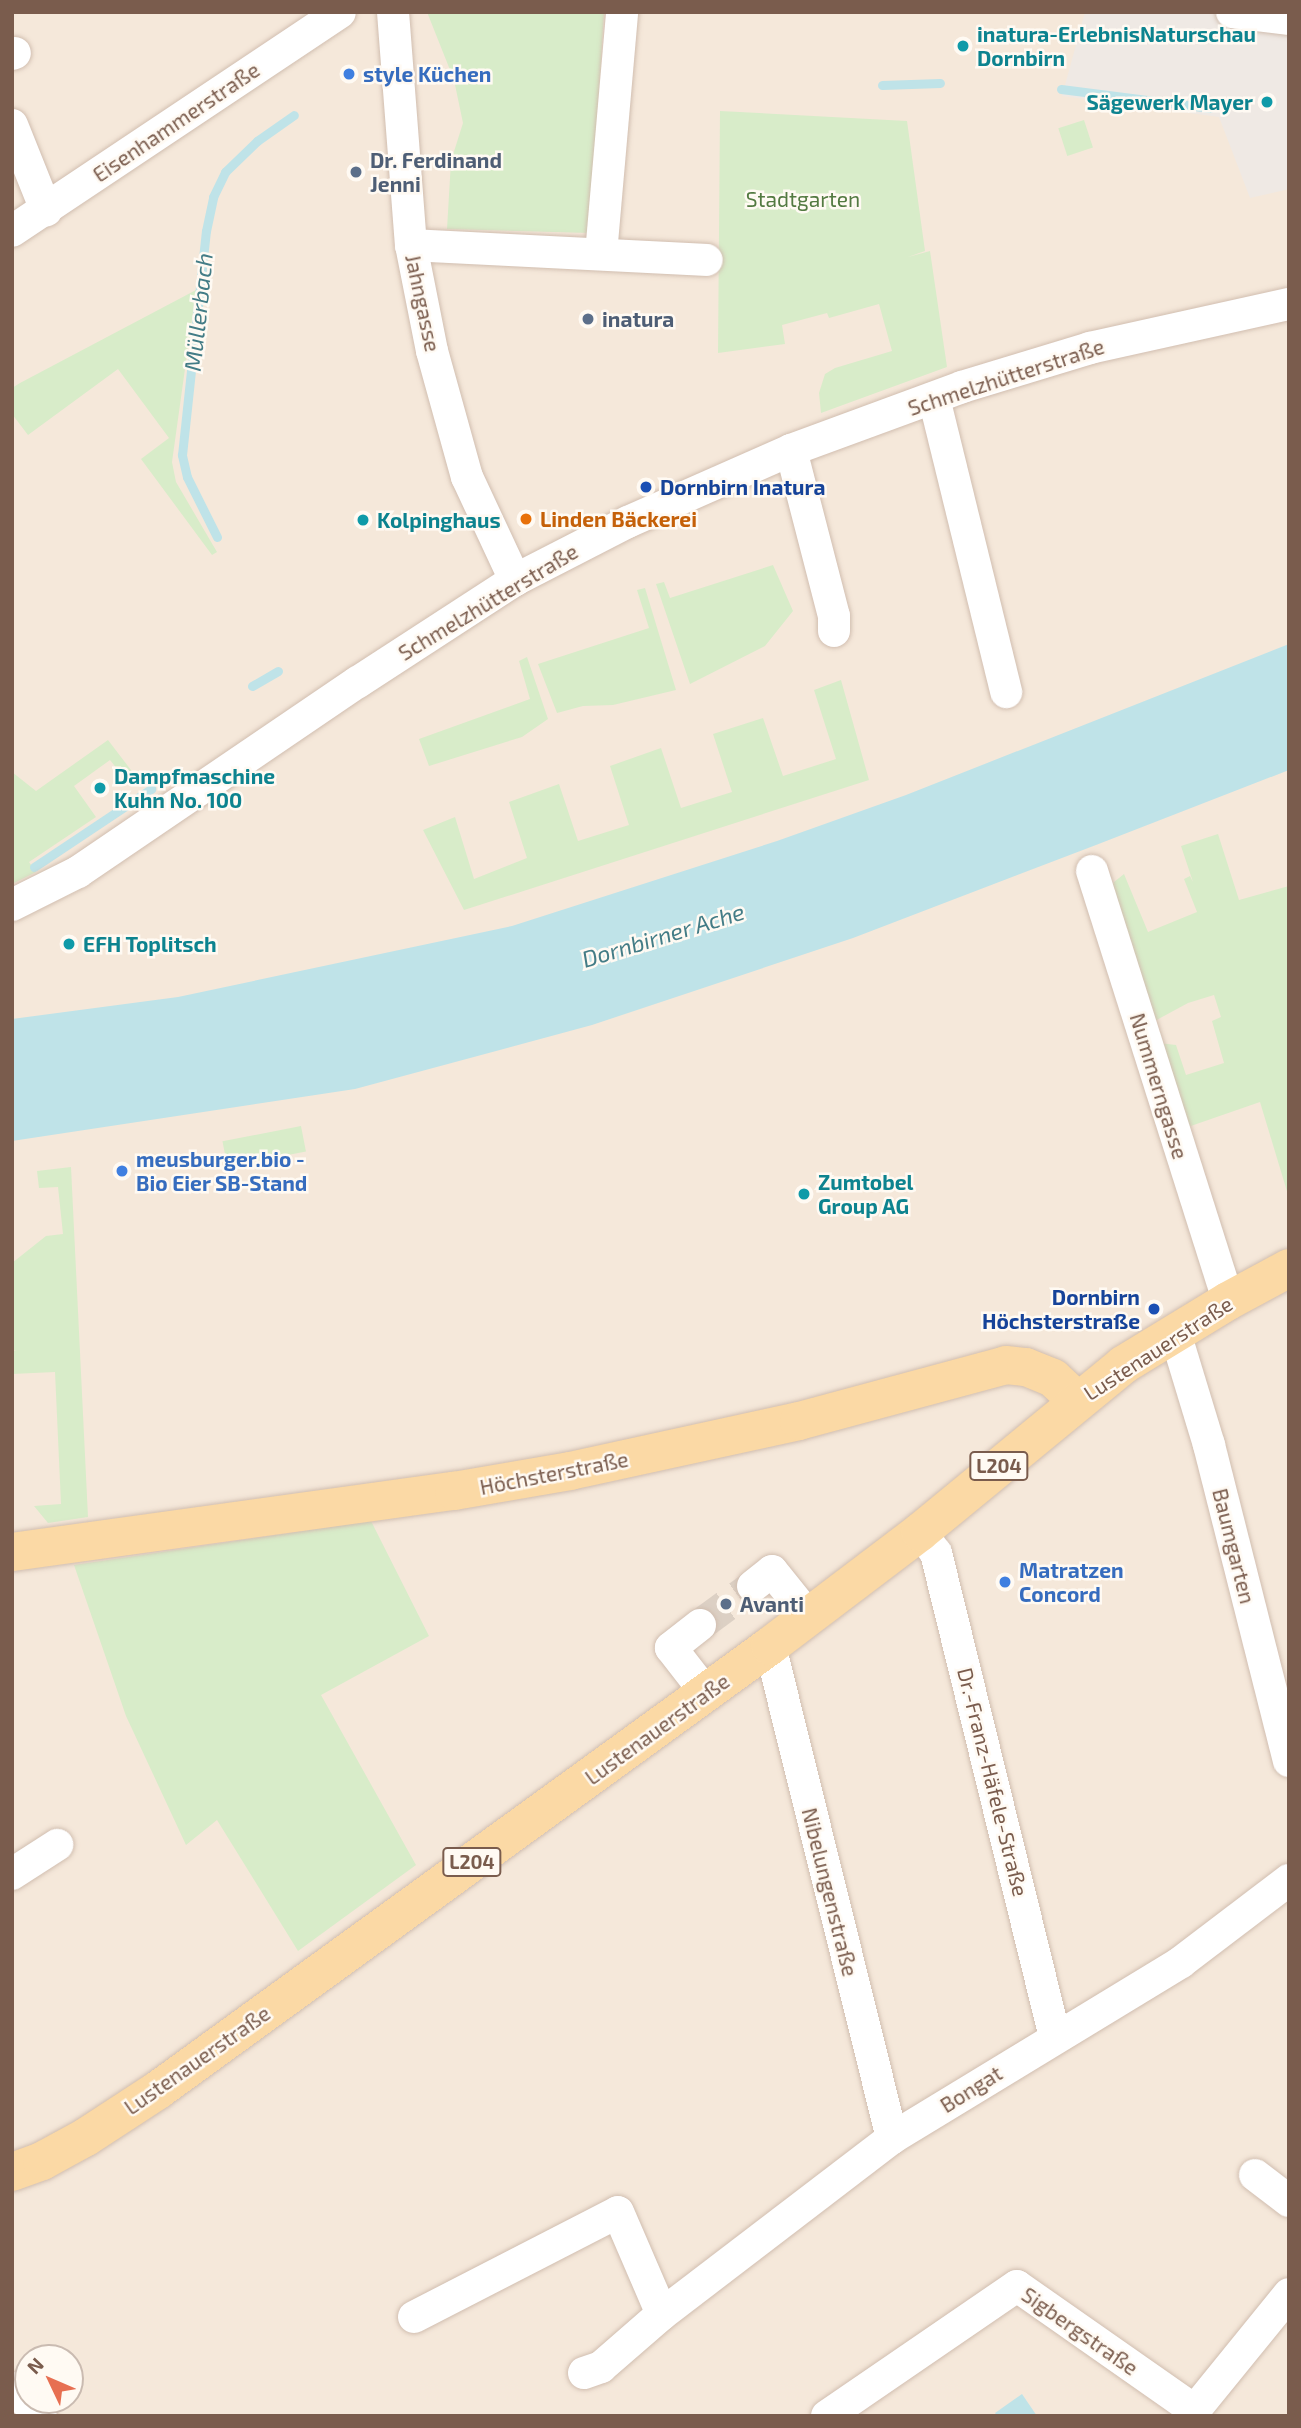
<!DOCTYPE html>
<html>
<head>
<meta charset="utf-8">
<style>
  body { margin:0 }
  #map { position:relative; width:1301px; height:2428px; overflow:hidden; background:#fdf6ec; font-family:"Exo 2",sans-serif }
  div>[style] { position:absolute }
  .residential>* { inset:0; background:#f5e8da }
  .industrial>* { inset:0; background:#efe9e4 }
  .green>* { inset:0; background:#d8ecc9; transform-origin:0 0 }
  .water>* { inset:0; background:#bfe3e8 }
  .stream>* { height:9px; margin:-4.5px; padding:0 4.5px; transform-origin:4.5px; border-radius:4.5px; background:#bfe3e8 }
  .minor-tunnel>* { height:32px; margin-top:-16px; transform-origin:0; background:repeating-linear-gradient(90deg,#dcd0c4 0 32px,transparent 0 48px) }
  .roads { filter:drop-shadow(0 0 2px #d1beb0) drop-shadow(0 0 2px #d1beb0) }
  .minor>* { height:32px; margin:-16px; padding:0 16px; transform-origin:16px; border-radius:16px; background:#fff }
  .major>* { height:38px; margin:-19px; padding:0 19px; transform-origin:19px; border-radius:19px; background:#fbd9a5 }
  .dots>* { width:19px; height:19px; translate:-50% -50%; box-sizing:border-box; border:4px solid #fffaf3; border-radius:50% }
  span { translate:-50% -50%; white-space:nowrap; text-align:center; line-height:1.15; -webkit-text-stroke:5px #fffaf3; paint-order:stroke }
  .shield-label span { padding:2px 5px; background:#fffaf3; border:2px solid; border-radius:5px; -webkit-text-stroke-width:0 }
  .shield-label { font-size:19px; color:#7a5c4d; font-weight:700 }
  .culture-label { font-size:21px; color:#0d838f; font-weight:700 }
  .left { translate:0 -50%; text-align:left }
  .right { translate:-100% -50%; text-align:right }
  .shop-label { font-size:21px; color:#366cbe; font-weight:700 }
  .street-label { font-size:21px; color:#7a5c4d }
  .service-label { font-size:21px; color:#4e5e75; font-weight:700 }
  .park-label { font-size:21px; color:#537a41 }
  .transit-label { font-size:21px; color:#164399; font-weight:700 }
  .food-label { font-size:21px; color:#c56008; font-weight:700 }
  .water-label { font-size:23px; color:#437c86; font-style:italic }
  .frame { position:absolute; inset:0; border:14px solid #7a5c4d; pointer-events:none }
  .north { position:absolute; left:14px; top:2344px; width:70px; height:70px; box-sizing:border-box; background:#fffaf3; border:2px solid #cabbb1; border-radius:50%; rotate:314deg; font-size:19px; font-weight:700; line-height:28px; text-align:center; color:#7a5c4d }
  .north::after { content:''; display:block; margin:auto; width:24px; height:32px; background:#e76f51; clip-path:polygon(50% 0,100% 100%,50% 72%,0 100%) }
</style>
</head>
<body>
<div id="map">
  <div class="residential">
    <div style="clip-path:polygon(evenodd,12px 12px,1289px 12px,1289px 2416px,12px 2416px,12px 12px,28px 2358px,70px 2358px,70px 2400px,28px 2400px,28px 2358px)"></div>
  </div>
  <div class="industrial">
    <div style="clip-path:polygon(1085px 12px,1289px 12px,1289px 189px,1250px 198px,1219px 117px,1062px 96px)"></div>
  </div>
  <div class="green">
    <div style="clip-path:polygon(427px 12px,604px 12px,590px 233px,447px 229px,451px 161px,463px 123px,454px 80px)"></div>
    <div style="clip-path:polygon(720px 111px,907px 121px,925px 251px,908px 257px,930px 251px,947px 367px,821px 413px,819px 393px,825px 374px,835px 368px,892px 351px,879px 304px,829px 318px,827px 313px,782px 325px,785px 344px,718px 353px)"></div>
    <div style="left:1084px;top:120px;width:29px;height:27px;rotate:72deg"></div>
    <div style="clip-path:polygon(196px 290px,172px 462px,176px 482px,217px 552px,212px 555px,141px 459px,169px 438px,118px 369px,28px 435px,12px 414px,12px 388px,20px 383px)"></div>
    <div style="clip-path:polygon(773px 565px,793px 611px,765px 646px,690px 684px,656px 584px,664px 582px,670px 598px)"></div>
    <div style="clip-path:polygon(645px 588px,676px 690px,613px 705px,583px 706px,557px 713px,538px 664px,649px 628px,637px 590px)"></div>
    <div style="clip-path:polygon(527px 657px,548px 719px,522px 737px,429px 766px,419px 739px,530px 699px,519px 661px)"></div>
    <div style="clip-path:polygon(841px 680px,869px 780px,464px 910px,423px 830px,455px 817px,474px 879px,527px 858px,509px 802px,559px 784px,578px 841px,629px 825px,610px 766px,661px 748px,681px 808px,732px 792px,713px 734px,763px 718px,783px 776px,836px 759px,814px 690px)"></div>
    <div style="clip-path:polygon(108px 740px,134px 774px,126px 780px,110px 760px,74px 786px,96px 817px,29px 862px,36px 872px,12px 884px,12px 772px,36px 791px)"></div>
    <div style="clip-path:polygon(1218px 834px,1239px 900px,1289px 886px,1289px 1198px,1260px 1102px,1185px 1128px,1159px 1043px,1176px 1045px,1186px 1075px,1224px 1063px,1212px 1021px,1221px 1017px,1214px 995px,1188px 1003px,1151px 1023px,1111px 888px,1114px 882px,1124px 874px,1148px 932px,1197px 912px,1184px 879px,1190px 876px,1193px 882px,1181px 846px)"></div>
    <div style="left:301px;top:1126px;width:26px;height:80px;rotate:79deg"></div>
    <div style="clip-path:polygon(71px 1167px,88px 1517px,48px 1523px,34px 1506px,61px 1504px,55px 1372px,12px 1374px,12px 1351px,17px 1350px,12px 1350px,12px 1263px,46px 1236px,63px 1234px,58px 1187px,39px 1188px,37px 1171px)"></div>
    <div style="clip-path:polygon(371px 1521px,429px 1636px,321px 1695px,416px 1865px,298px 1951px,217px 1820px,186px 1845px,126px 1716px,74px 1565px)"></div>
  </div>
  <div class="water">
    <div style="clip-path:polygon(1289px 644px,1289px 770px,1096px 845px,853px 938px,592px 1025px,355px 1089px,12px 1141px,12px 1019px,178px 997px,512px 926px,777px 841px,906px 795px)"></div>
    <div style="clip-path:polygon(1022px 2394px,1037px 2416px,997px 2416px,995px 2413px)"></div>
  </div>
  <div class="stream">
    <div style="left:882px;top:85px;width:58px;rotate:-2deg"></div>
    <div style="left:1061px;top:89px;width:150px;rotate:7.3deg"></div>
    <div style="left:217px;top:537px;width:67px;rotate:-116.6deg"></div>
    <div style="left:187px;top:477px;width:23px;rotate:-103deg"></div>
    <div style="left:182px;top:455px;width:225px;rotate:-83.9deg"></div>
    <div style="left:206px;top:231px;width:35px;rotate:-78deg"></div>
    <div style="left:213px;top:197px;width:28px;rotate:-64deg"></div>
    <div style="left:225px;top:172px;width:45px;rotate:-44.1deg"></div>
    <div style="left:257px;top:141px;width:45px;rotate:-35.1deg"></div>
    <div style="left:252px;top:686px;width:30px;rotate:-30deg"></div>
    <div style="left:34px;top:867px;width:141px;rotate:-33.7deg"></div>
  </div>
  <div class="minor-tunnel">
    <div style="left:700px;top:1625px;width:66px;rotate:-36.3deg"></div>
  </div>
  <div class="roads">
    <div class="minor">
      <div style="left:393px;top:12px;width:234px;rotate:85.6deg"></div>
      <div style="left:411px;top:245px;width:108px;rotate:78.8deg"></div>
      <div style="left:432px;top:351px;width:131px;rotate:74.5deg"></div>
      <div style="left:467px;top:477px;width:114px;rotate:65deg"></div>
      <div style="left:1232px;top:12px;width:57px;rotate:7deg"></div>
      <div style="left:12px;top:54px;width:3px;rotate:-18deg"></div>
      <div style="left:12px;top:125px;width:92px;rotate:68.2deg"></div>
      <div style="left:12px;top:231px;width:394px;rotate:-33.7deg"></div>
      <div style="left:411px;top:245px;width:296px;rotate:2.9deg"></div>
      <div style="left:601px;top:254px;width:243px;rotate:-85deg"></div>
      <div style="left:934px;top:398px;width:303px;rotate:76.2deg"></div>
      <div style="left:791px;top:450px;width:171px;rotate:75.5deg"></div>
      <div style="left:834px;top:616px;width:15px;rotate:90deg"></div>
      <div style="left:1092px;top:871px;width:451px;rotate:72.4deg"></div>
      <div style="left:12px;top:905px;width:74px;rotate:-26.6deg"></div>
      <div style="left:78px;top:872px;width:338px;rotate:-34.2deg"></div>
      <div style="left:358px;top:682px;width:187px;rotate:-33deg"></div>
      <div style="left:515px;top:580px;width:127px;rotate:-27.2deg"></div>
      <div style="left:628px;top:522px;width:178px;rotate:-23.8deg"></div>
      <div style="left:791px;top:450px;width:182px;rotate:-20.2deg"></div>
      <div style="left:962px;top:387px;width:134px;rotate:-16.9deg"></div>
      <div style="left:1090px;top:348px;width:204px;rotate:-12.5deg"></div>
      <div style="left:1175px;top:1333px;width:117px;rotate:73.1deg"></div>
      <div style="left:1209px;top:1445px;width:326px;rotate:75.8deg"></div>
      <div style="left:920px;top:1532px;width:26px;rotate:53deg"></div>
      <div style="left:936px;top:1553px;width:498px;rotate:76.2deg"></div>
      <div style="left:753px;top:1586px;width:24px;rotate:-38deg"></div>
      <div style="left:772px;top:1571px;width:59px;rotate:51.2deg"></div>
      <div style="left:700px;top:1625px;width:37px;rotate:142deg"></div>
      <div style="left:671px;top:1648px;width:57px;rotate:52.1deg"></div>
      <div style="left:770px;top:1646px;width:507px;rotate:76.07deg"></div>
      <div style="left:12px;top:1874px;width:54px;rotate:-32.8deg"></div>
      <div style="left:1255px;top:2175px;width:43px;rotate:37.4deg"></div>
      <div style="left:414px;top:2317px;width:229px;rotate:-27.2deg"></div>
      <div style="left:618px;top:2212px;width:111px;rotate:66.7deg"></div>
      <div style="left:584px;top:2373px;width:18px;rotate:-19deg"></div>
      <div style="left:601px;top:2367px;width:81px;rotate:-41deg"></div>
      <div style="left:662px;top:2314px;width:290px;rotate:-37.4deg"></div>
      <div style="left:892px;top:2138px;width:338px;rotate:-31.3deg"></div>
      <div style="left:1181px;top:1962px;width:136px;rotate:-37.2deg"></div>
      <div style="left:12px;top:2388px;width:40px;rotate:44deg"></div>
      <div style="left:827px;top:2416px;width:230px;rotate:-34.4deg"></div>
      <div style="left:1017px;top:2286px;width:216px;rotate:35deg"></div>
      <div style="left:1190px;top:2416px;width:157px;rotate:-50.9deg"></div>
    </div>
    <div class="major">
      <div style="left:12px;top:1552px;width:446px;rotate:-7.9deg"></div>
      <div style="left:454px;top:1491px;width:118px;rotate:-9.8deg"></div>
      <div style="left:570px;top:1471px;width:234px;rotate:-12.3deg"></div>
      <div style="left:799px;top:1421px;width:214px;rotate:-15.1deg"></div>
      <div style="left:1006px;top:1365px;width:20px;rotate:6deg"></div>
      <div style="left:1026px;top:1367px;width:29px;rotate:22deg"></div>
      <div style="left:1053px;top:1378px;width:33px;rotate:43deg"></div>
      <div style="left:12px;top:2172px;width:32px;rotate:-20deg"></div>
      <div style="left:42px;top:2161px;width:50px;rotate:-28.6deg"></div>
      <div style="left:86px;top:2137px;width:86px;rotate:-33.1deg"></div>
      <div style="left:158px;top:2090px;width:756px;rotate:-35.96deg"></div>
      <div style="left:770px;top:1646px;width:188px;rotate:-37.2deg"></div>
      <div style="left:920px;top:1532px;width:263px;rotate:-39.4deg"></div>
      <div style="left:1123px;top:1365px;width:123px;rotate:-31.4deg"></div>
      <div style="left:1228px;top:1301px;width:69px;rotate:-28.4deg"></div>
    </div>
  </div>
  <div class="dots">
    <div style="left:963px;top:46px;background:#0f9aa8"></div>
    <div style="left:349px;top:74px;background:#3f7fe0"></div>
    <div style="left:1267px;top:102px;background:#0f9aa8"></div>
    <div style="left:356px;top:172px;background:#5c6f8a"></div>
    <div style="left:588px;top:319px;background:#5c6f8a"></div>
    <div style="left:646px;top:487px;background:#1a4fb4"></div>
    <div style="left:526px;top:519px;background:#e8710a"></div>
    <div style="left:363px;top:520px;background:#0f9aa8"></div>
    <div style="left:100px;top:788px;background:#0f9aa8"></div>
    <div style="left:69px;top:944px;background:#0f9aa8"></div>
    <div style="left:122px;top:1171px;background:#3f7fe0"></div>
    <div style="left:804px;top:1194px;background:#0f9aa8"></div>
    <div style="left:1154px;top:1309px;background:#1a4fb4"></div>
    <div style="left:1005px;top:1582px;background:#3f7fe0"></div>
    <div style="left:726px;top:1604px;background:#5c6f8a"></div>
  </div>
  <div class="shield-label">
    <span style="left:999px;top:1466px">L204</span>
    <span style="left:472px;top:1862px">L204</span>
  </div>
  <div class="culture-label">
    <span class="left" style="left:977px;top:46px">inatura-ErlebnisNaturschau<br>Dornbirn</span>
    <span class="right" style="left:1253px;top:102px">Sägewerk Mayer</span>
    <span class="left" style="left:377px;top:520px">Kolpinghaus</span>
    <span class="left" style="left:114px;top:788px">Dampfmaschine<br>Kuhn No. 100</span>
    <span class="left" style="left:83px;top:944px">EFH Toplitsch</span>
    <span class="left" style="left:818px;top:1194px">Zumtobel<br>Group AG</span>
  </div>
  <div class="shop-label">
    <span class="left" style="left:363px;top:74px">style Küchen</span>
    <span class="left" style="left:136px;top:1171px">meusburger.bio -<br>Bio Eier SB-Stand</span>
    <span class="left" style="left:1019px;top:1582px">Matratzen<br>Concord</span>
  </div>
  <div class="street-label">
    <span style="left:176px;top:122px;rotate:-34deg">Eisenhammerstraße</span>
    <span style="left:423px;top:303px;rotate:78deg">Jahngasse</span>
    <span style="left:1006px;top:377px;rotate:-18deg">Schmelzhütterstraße</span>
    <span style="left:488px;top:602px;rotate:-31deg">Schmelzhütterstraße</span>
    <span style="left:1159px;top:1086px;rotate:73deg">Nummerngasse</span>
    <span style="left:1158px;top:1348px;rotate:-33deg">Lustenauerstraße</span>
    <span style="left:554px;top:1473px;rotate:-11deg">Höchsterstraße</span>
    <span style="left:1234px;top:1546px;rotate:76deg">Baumgarten</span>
    <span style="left:657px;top:1729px;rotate:-36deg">Lustenauerstraße</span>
    <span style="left:993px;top:1782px;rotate:76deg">Dr.-Franz-Häfele-Straße</span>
    <span style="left:830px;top:1892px;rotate:76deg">Nibelungenstraße</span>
    <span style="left:197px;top:2060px;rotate:-35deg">Lustenauerstraße</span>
    <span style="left:971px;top:2089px;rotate:-32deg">Bongat</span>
    <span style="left:1080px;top:2331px;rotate:35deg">Sigbergstraße</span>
  </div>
  <div class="service-label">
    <span class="left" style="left:370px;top:172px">Dr. Ferdinand<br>Jenni</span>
    <span class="left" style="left:602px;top:319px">inatura</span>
    <span class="left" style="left:740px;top:1604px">Avanti</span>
  </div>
  <div class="park-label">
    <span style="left:803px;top:199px">Stadtgarten</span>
  </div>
  <div class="transit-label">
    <span class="left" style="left:660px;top:487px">Dornbirn Inatura</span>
    <span class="right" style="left:1140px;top:1309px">Dornbirn<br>Höchsterstraße</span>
  </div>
  <div class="food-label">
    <span class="left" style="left:540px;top:519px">Linden Bäckerei</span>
  </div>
  <div class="water-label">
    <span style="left:198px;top:312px;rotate:-84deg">Müllerbach</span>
    <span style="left:663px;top:935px;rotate:-17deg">Dornbirner Ache</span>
  </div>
  <div class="frame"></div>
  <div class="north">N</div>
</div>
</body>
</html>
